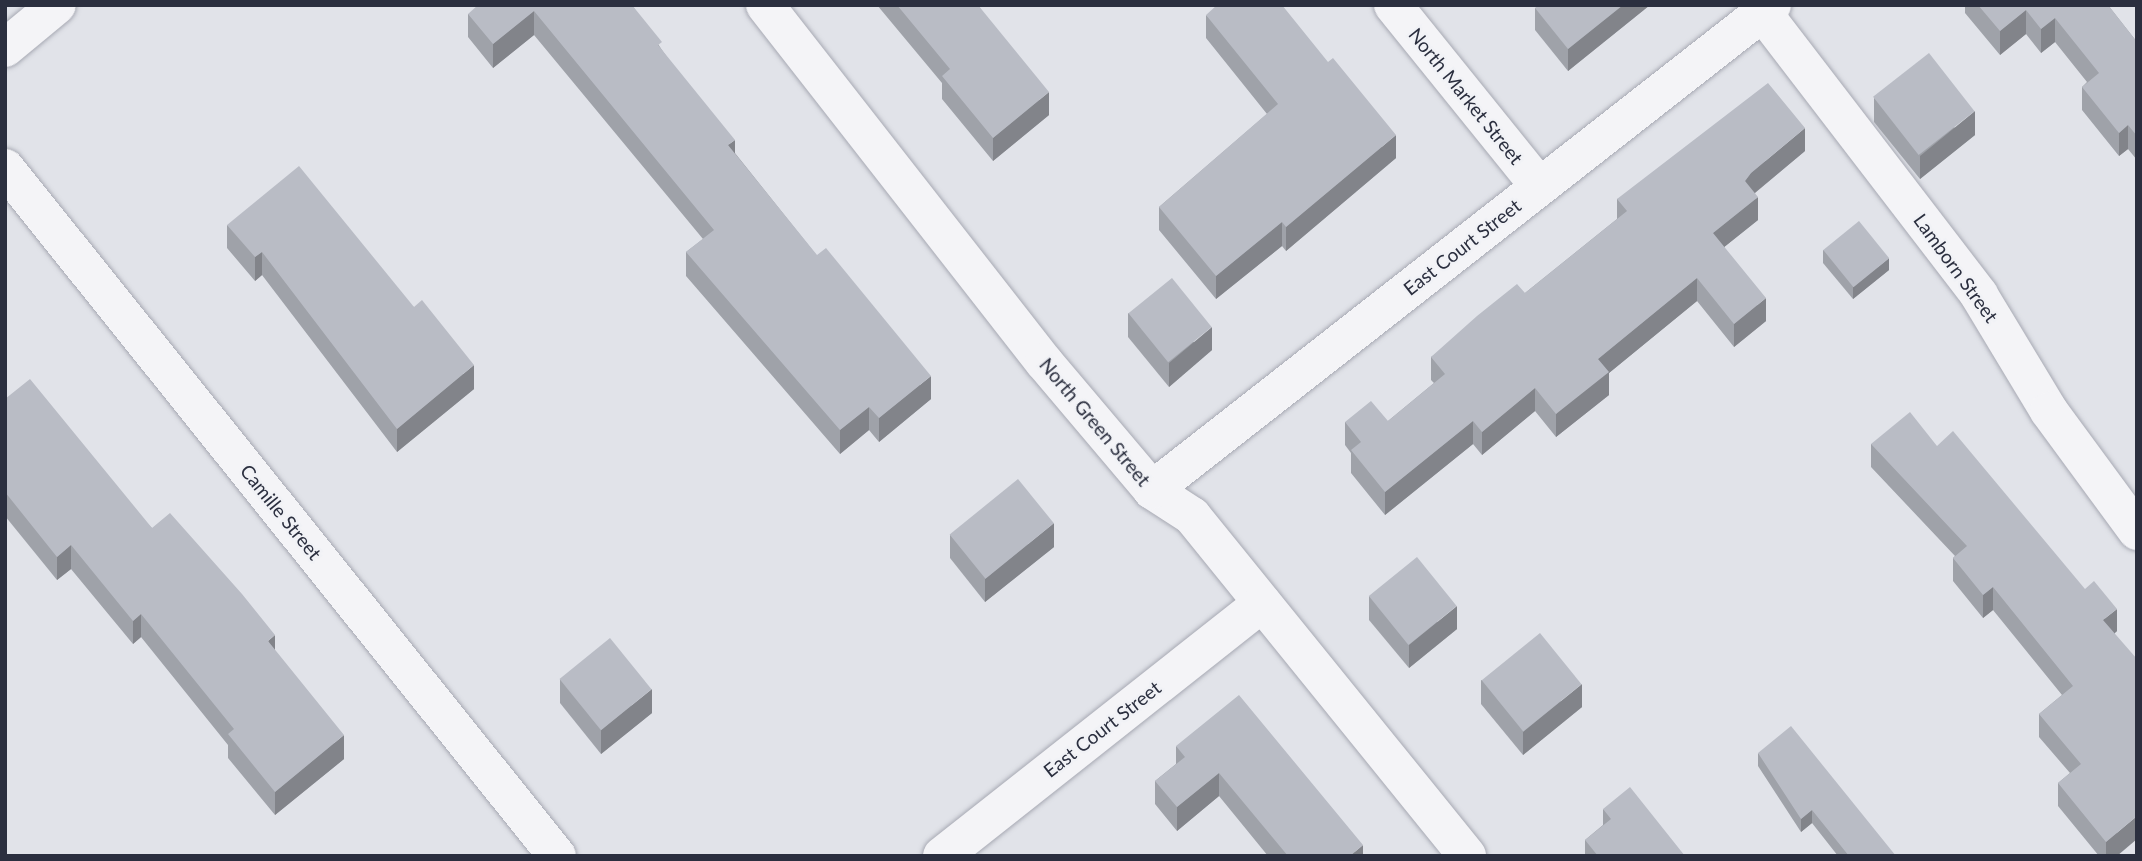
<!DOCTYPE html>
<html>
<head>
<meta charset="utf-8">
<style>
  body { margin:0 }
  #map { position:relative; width:2142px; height:861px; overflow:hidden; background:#e1e3e9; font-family:Lato,sans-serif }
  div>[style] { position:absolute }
  .roads { filter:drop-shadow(0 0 2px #a7a9b3) drop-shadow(0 0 2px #a7a9b3) }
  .minor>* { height:38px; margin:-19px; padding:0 19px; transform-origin:19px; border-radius:19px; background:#f4f4f7 }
  .wall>* { inset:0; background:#9fa2a9 }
  .shaded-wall>* { inset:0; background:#82848a }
  .building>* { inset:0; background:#b9bcc5; transform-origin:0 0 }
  span { translate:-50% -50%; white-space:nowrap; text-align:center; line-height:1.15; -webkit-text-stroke:5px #f1f2f6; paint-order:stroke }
  .street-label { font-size:19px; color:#2b2f3f }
  .frame { position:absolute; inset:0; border:7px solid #2b2f3f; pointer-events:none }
</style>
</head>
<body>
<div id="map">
  <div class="roads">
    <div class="minor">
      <div style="left:765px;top:5px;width:453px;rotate:52deg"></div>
      <div style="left:1044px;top:362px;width:167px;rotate:49.8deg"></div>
      <div style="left:1152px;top:490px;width:48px;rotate:33deg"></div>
      <div style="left:1192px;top:516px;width:437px;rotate:51deg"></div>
      <div style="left:1393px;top:5px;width:233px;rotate:51.1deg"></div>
      <div style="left:1763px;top:13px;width:355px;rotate:52.5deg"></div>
      <div style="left:1979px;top:295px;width:135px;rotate:58.9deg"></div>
      <div style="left:2049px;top:411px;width:149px;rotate:53.7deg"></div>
      <div style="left:5px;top:48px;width:67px;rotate:-39.6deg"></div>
      <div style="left:5px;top:168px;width:882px;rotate:51.26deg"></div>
      <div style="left:1152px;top:490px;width:787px;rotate:-38.03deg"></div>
      <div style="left:942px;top:856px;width:408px;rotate:-38.3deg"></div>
    </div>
  </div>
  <div class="wall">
    <div style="clip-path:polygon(632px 5px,662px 50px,735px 153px,931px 399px,879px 442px,869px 430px,840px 454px,686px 276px,686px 252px,703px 239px,534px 35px,493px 68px,468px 37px,468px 14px)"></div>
    <div style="clip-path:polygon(877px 5px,978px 5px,1049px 115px,993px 161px,942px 99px,942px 83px)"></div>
    <div style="clip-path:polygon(1650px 5px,1568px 71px,1535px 30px,1535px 8px)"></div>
    <div style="clip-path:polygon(1965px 5px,2108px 5px,2137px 42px,2137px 160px,2128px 149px,2119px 156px,2082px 110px,2082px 87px,2087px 82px,2055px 42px,2041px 53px,2026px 34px,2000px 55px,1965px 13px)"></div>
    <div style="clip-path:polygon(1206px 15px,1396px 158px,1286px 251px,1282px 246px,1216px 299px,1159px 230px,1159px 207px,1267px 114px,1206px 38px)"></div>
    <div style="clip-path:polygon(1874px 98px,1975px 135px,1920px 179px,1874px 122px)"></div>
    <div style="clip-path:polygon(1805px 151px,1755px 193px,1758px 220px,1724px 247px,1766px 321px,1734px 347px,1697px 301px,1609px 373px,1609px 395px,1556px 437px,1535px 411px,1482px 455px,1473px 444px,1385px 515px,1351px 473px,1351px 453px,1345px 445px,1345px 422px,1388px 421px,1434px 383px,1431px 380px,1431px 357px,1525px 293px,1617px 219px,1617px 199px)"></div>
    <div style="clip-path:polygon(227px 225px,414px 307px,474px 389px,397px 452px,262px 275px,255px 281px,227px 248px)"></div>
    <div style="clip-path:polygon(1823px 250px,1889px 270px,1853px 299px,1823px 263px)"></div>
    <div style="clip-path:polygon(1128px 313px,1212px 350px,1169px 387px,1128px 337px)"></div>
    <div style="clip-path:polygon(5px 399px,152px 528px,275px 651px,344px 759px,275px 815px,228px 758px,228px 745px,141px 637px,133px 644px,71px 569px,57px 580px,5px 516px)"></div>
    <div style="clip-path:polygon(2137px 405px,2137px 432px,2135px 430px,2135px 407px)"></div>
    <div style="clip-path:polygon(1871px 444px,1937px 446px,2117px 631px,2115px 633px,2117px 856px,2099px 856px,2058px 806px,2058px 783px,2070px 773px,2039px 737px,2039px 714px,2062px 695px,1993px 610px,1983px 618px,1953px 581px,1953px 558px,1955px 556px,1871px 467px)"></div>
    <div style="clip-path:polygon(950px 535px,1054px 547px,985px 602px,950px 558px)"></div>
    <div style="clip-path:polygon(1369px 596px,1457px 629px,1409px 668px,1369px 620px)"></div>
    <div style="clip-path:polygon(560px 679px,652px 713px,601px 754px,560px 703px)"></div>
    <div style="clip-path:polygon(1481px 680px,1582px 707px,1523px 755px,1481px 704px)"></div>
    <div style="clip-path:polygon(1176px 746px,1363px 856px,1268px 856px,1219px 796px,1177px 831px,1155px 804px,1155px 781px,1176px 764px)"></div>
    <div style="clip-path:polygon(1758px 753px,1896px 856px,1838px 856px,1812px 823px,1801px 832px,1758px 766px)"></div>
    <div style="clip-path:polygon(1603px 809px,1685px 856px,1585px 856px,1585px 840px,1603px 825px)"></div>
  </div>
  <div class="shaded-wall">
    <div style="clip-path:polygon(1623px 5px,1650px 5px,1568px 71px,1568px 49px)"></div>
    <div style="clip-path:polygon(2026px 10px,2026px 34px,2000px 55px,2000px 31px)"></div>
    <div style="clip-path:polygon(534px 11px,534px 35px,493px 68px,493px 44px)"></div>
    <div style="clip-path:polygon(2055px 18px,2055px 42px,2041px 53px,2041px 29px)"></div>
    <div style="clip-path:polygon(1049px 92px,1049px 115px,993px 161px,993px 138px)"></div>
    <div style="clip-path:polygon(1975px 111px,1975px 135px,1920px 179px,1920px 156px)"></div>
    <div style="clip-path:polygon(2128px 125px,2128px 149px,2119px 156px,2119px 133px)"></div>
    <div style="clip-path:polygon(1805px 128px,1805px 151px,1751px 196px,1745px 181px,1751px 173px)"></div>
    <div style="clip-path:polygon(1396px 135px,1396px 158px,1286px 251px,1286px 227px)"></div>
    <div style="clip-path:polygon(735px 140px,735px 163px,728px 145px)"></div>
    <div style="clip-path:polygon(1758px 197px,1758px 220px,1713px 256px,1713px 233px)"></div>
    <div style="clip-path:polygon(1282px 222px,1282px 246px,1216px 299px,1216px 276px)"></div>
    <div style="clip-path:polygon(262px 252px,262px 275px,255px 281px,255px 257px)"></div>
    <div style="clip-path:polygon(1889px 258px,1889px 270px,1853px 299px,1853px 287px)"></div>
    <div style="clip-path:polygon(1697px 278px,1697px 301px,1609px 373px,1609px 395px,1556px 437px,1556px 414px,1598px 359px)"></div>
    <div style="clip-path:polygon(1766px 298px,1766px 321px,1734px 347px,1734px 324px)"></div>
    <div style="clip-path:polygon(1212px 327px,1212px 350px,1169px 387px,1169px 363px)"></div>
    <div style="clip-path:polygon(474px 365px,474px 389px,397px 452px,397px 429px)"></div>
    <div style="clip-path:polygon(931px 376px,931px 399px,879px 442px,879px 418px)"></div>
    <div style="clip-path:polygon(1535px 388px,1535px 411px,1482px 455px,1482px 432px)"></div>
    <div style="clip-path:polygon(869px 407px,869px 430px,840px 454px,840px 430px)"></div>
    <div style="clip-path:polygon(1473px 421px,1473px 444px,1385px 515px,1385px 492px)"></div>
    <div style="clip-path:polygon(1054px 523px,1054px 547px,985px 602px,985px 579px)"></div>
    <div style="clip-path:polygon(71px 545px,71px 569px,57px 580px,57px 557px)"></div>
    <div style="clip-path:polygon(1993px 587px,1993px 610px,1983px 618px,1983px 595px)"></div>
    <div style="clip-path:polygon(1457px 606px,1457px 629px,1409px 668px,1409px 645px)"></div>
    <div style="clip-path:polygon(2117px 609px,2117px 631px,2103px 643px,2103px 620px)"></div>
    <div style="clip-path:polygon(141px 614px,141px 637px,133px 644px,133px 621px)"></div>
    <div style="clip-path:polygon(275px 635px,275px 659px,268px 641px)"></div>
    <div style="clip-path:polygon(1582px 684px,1582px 707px,1523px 755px,1523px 732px)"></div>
    <div style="clip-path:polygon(652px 689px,652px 713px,601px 754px,601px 730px)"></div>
    <div style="clip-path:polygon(344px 735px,344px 759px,275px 815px,275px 792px)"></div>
    <div style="clip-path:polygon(1219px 773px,1219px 796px,1177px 831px,1177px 807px)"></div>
    <div style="clip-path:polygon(1812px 810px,1812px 823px,1801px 832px,1801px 819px)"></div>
    <div style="clip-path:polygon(2137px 816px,2137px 839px,2117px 856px,2106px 856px,2106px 842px)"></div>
    <div style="clip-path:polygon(1363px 845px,1363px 856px,1350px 856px)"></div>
  </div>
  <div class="building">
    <div style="clip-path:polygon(478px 5px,632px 5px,662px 42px,658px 45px,735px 140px,728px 145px,817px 255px,826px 248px,931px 376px,879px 418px,869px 407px,840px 430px,686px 252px,714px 230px,534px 11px,493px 44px,468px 14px)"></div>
    <div style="clip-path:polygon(897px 5px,978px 5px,1049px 92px,993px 138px,942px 76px,950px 69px)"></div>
    <div style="clip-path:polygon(1217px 5px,1282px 5px,1328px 62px,1333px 58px,1396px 135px,1286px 227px,1282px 222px,1216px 276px,1159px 207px,1278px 104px,1206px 15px)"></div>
    <div style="clip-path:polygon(1538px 5px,1623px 5px,1568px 49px,1535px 8px)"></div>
    <div style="clip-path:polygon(1978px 5px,2108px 5px,2137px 42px,2137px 136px,2128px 125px,2119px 133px,2082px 87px,2099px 73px,2055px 18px,2041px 29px,2026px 10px,2000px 31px)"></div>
    <div style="left:1929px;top:53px;width:74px;height:71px;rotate:52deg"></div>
    <div style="clip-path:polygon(1768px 83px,1805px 128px,1751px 173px,1745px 181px,1758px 197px,1713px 233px,1766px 298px,1734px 324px,1697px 278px,1598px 359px,1609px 372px,1556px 414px,1535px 388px,1482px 432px,1473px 421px,1385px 492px,1351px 450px,1361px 442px,1345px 422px,1371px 401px,1388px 421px,1445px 374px,1431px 357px,1477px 316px,1517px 284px,1525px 293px,1627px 211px,1617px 199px)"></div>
    <div style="clip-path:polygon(299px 166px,414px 307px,422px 300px,474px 365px,397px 429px,262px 252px,255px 257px,227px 225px)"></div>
    <div style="left:1859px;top:221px;width:48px;height:46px;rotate:51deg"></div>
    <div style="left:1172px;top:278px;width:63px;height:56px;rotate:51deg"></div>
    <div style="clip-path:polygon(30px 379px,152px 528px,170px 513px,242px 594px,275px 635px,268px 641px,344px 735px,275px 792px,228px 734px,234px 729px,141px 614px,133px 621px,71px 545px,57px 557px,5px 492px,5px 399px)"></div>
    <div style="clip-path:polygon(1910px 412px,1937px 446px,1953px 431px,2085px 589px,2094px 581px,2117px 609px,2103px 620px,2137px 659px,2137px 816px,2106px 842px,2058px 783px,2081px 764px,2039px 714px,2073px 686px,1993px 587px,1983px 595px,1953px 558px,1967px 546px,1871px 444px)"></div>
    <div style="left:1018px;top:479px;width:57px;height:88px;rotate:51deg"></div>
    <div style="left:1417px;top:557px;width:63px;height:62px;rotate:51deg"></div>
    <div style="left:1540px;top:633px;width:66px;height:75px;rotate:51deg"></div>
    <div style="left:610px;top:638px;width:66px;height:65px;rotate:51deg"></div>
    <div style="clip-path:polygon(1239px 695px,1363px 845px,1350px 856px,1288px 856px,1219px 773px,1177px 807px,1155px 781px,1185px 757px,1176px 746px)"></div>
    <div style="clip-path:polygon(1791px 726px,1896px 856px,1849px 856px,1812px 810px,1801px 819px,1758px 753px)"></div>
    <div style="clip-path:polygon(1630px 787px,1685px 856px,1598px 856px,1585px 840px,1611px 819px,1603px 809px)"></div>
  </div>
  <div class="street-label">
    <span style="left:1466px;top:96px;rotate:51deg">North Market Street</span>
    <span style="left:1462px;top:247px;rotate:-38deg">East Court Street</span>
    <span style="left:1956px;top:268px;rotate:54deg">Lamborn Street</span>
    <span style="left:1095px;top:422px;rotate:50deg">North Green Street</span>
    <span style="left:281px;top:512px;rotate:51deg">Camille Street</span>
    <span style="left:1102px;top:729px;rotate:-38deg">East Court Street</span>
  </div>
  <div class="frame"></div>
</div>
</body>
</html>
